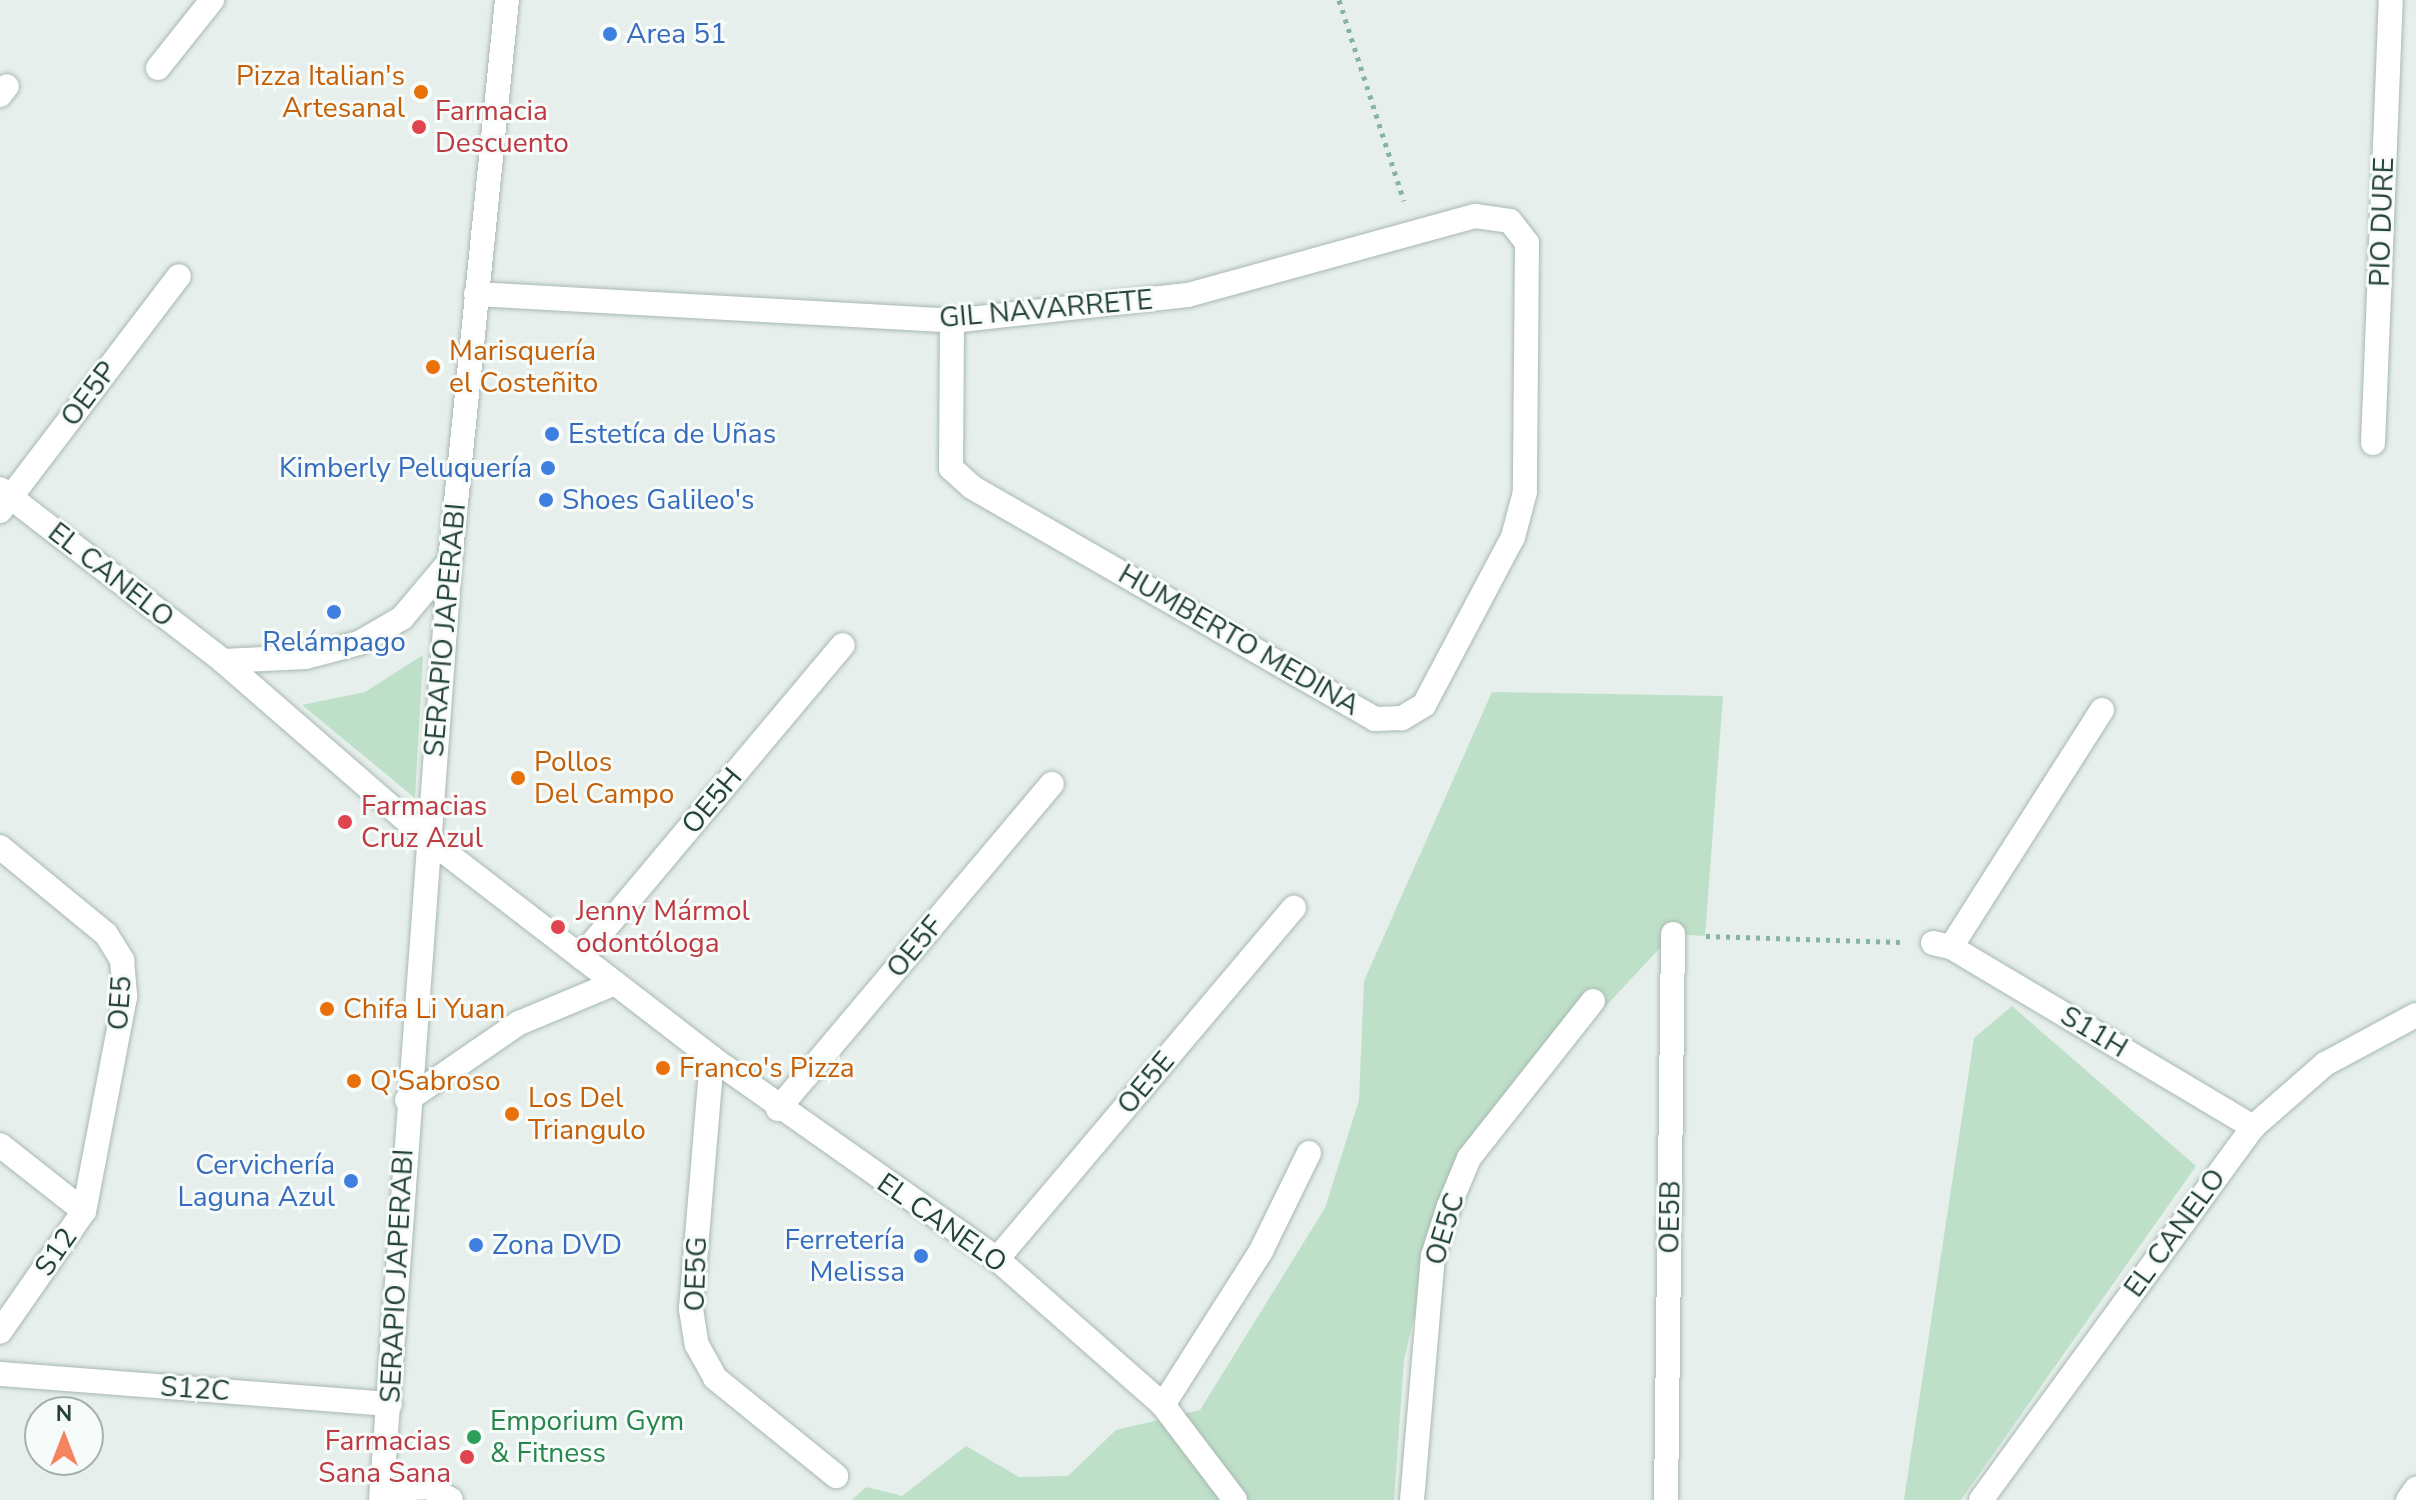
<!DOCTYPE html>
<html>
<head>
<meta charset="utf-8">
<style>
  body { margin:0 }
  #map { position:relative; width:2416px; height:1500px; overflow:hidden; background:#e6efeb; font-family:"Nunito Sans",sans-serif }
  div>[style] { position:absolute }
  .green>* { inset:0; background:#bfe0c8 }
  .path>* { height:5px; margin-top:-2.5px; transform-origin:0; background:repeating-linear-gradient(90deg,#86b3a5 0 4px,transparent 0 10px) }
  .roads { filter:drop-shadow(0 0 2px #a8b8b2) drop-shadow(0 0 2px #a8b8b2) }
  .minor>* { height:24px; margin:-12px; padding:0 12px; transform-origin:12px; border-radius:12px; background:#fff }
  .dots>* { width:22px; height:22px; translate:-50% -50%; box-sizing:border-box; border:4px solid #f7fbf9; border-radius:50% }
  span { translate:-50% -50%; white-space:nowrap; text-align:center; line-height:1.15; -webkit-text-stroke:6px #f7fbf9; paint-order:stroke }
  .shop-label { font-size:28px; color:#366cbe }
  .left { translate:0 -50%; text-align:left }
  .right { translate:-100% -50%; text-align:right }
  .food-label { font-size:28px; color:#c56008 }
  .health-label { font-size:28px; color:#be3a42 }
  .street-label { font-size:28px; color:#24423a }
  .leisure-label { font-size:28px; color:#27864d }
  .north { position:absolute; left:24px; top:1396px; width:80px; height:80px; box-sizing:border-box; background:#f7fbf9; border:2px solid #a3b1ad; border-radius:50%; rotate:0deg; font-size:22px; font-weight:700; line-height:32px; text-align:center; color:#24423a }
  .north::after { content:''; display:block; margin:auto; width:28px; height:36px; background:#f4845f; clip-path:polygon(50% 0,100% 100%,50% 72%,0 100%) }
</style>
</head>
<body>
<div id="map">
  <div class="green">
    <div style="clip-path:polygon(423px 655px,415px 798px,302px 705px,365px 692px)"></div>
    <div style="clip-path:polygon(1492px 692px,1723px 696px,1705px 936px,1673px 934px,1467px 1155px,1429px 1254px,1404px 1360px,1394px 1500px,852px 1500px,866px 1487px,902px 1496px,966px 1446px,1019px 1477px,1068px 1476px,1116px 1430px,1200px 1410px,1325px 1208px,1359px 1100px,1364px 981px)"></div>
    <div style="clip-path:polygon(2012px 1006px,2196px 1166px,1961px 1500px,1904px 1500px,1974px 1038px)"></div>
  </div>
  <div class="path">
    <div style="left:1339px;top:0;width:211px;rotate:72.1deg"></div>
    <div style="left:1706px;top:936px;width:194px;rotate:1.8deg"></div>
  </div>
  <div class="roads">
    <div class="minor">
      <div style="left:158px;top:68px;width:87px;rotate:-51.5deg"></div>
      <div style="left:0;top:95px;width:11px;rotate:-52deg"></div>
      <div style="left:476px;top:294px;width:477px;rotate:3.2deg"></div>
      <div style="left:952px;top:321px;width:237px;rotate:-6.3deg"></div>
      <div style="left:1188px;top:295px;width:298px;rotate:-15.4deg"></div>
      <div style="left:1475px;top:216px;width:35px;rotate:8deg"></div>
      <div style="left:1510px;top:221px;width:28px;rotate:52deg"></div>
      <div style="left:1527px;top:243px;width:249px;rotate:90.5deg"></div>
      <div style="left:1525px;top:492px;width:47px;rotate:104.9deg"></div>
      <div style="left:1513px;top:537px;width:190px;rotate:117.9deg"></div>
      <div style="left:1424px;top:705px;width:26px;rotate:149deg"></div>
      <div style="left:1402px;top:718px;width:27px;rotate:178deg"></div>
      <div style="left:1375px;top:719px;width:465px;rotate:-150.1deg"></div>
      <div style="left:972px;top:487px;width:28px;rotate:-138deg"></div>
      <div style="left:951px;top:468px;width:147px;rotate:-89.6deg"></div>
      <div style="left:2373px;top:443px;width:443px;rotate:-87.7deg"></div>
      <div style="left:0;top:489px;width:282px;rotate:37.6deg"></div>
      <div style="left:223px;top:661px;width:271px;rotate:41deg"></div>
      <div style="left:428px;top:839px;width:359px;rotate:37.6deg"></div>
      <div style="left:712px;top:1058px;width:349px;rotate:35.2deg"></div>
      <div style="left:997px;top:1259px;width:221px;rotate:41.3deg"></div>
      <div style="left:1163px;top:1405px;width:119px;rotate:52.8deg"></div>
      <div style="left:0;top:511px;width:295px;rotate:-52.7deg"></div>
      <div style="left:223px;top:661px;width:83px;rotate:-2.8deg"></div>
      <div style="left:306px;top:657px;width:55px;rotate:-14.8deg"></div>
      <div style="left:359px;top:643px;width:50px;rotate:-30.2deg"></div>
      <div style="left:402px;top:618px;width:75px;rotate:-49.9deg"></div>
      <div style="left:0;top:847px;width:137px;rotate:39.4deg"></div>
      <div style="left:106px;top:934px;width:31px;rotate:58deg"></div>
      <div style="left:122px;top:960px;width:37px;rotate:85deg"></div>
      <div style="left:125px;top:997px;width:218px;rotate:100.8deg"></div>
      <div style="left:84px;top:1211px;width:147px;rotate:124.8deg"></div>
      <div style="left:1933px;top:943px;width:18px;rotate:13deg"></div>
      <div style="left:1951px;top:947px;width:352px;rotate:30.8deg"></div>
      <div style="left:1951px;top:947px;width:281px;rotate:-57.5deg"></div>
      <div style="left:581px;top:957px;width:407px;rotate:-50deg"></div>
      <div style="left:712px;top:1058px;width:252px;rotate:94.8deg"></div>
      <div style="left:691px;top:1309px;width:36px;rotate:81deg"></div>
      <div style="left:697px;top:1345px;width:38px;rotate:61deg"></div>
      <div style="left:715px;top:1378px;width:156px;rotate:39deg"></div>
      <div style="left:407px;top:1100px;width:136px;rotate:-34.5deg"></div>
      <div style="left:519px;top:1023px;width:104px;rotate:-22.6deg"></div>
      <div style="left:778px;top:1109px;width:425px;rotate:-49.9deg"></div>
      <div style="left:0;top:1145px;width:107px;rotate:38.2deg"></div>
      <div style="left:997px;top:1259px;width:460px;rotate:-49.8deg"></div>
      <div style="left:0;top:1374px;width:391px;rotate:4.4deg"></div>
      <div style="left:1163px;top:1405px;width:183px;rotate:-57.5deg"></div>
      <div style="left:1261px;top:1251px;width:109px;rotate:-63.9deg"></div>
      <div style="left:382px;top:1490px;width:46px;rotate:-3.7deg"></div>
      <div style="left:428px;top:1487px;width:26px;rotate:29deg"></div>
      <div style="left:381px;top:1500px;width:942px;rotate:-85.8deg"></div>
      <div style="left:450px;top:561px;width:564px;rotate:-84.2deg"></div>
      <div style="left:1412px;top:1500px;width:245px;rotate:-85.1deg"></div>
      <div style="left:1433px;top:1256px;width:52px;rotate:-72.3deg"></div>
      <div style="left:1449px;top:1206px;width:52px;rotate:-67.4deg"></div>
      <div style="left:1469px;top:1158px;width:200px;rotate:-51.7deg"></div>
      <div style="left:1666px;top:1500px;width:566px;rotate:-89.29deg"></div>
      <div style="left:1981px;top:1500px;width:462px;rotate:-53.9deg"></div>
      <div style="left:2253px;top:1127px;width:96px;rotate:-41.2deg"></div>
      <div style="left:2325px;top:1064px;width:103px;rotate:-28.3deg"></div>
      <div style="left:2408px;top:1500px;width:14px;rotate:-54deg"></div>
    </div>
  </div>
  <div class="dots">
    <div style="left:610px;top:34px;background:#3f7fe0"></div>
    <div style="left:421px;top:92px;background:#e8710a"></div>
    <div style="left:419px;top:127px;background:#e0444e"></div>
    <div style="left:433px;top:367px;background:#e8710a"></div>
    <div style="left:552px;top:434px;background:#3f7fe0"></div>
    <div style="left:548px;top:468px;background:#3f7fe0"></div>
    <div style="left:546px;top:500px;background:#3f7fe0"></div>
    <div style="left:334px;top:612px;background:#3f7fe0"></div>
    <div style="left:518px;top:778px;background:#e8710a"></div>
    <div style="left:345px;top:822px;background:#e0444e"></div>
    <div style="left:558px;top:927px;background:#e0444e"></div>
    <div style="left:327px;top:1009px;background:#e8710a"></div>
    <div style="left:663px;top:1068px;background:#e8710a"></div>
    <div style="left:354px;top:1081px;background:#e8710a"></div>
    <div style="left:512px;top:1114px;background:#e8710a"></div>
    <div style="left:351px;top:1181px;background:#3f7fe0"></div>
    <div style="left:476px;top:1245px;background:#3f7fe0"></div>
    <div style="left:921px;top:1256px;background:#3f7fe0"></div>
    <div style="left:474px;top:1437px;background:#2e9e5b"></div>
    <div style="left:467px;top:1457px;background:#e0444e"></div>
  </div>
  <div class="shop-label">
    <span class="left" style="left:626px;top:34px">Area 51</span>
    <span class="left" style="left:568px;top:434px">Estetíca de Uñas</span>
    <span class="right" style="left:532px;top:468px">Kimberly Peluquería</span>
    <span class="left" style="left:562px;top:500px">Shoes Galileo's</span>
    <span style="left:334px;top:642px">Relámpago</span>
    <span class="right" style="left:335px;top:1181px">Cervichería<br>Laguna Azul</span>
    <span class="right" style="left:905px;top:1256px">Ferretería<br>Melissa</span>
    <span class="left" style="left:492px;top:1245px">Zona DVD</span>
  </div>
  <div class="food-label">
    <span class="right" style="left:405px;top:92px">Pizza Italian's<br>Artesanal</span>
    <span class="left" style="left:449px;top:367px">Marisquería<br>el Costeñito</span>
    <span class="left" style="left:534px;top:778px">Pollos<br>Del Campo</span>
    <span class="left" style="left:343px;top:1009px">Chifa Li Yuan</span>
    <span class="left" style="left:679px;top:1068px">Franco's Pizza</span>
    <span class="left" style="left:370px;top:1081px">Q'Sabroso</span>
    <span class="left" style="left:528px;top:1114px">Los Del<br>Triangulo</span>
  </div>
  <div class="health-label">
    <span class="left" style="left:435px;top:127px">Farmacia<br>Descuento</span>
    <span class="left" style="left:361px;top:822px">Farmacias<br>Cruz Azul</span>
    <span class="left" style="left:576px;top:927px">Jenny Mármol<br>odontóloga</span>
    <span class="right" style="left:451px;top:1457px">Farmacias<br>Sana Sana</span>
  </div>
  <div class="street-label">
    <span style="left:2382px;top:222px;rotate:-88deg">PIO DURE</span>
    <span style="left:1046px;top:309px;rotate:-5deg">GIL NAVARRETE</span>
    <span style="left:89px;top:394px;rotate:-53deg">OE5P</span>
    <span style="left:111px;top:575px;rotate:38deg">EL CANELO</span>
    <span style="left:445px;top:630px;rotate:-85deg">SERAPIO JAPERABI</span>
    <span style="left:1239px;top:640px;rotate:30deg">HUMBERTO MEDINA</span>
    <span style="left:712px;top:801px;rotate:-50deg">OE5H</span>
    <span style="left:915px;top:947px;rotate:-50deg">OE5F</span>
    <span style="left:120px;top:1003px;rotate:-86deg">OE5</span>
    <span style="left:2094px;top:1032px;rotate:31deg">S11H</span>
    <span style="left:1146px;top:1083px;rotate:-50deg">OE5E</span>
    <span style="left:1670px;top:1217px;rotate:-89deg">OE5B</span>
    <span style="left:942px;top:1223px;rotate:35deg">EL CANELO</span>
    <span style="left:1445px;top:1229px;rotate:-73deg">OE5C</span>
    <span style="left:2175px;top:1233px;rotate:-54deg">EL CANELO</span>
    <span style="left:56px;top:1252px;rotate:-55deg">S12</span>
    <span style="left:696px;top:1274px;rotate:-88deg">OE5G</span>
    <span style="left:397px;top:1276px;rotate:-87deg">SERAPIO JAPERABI</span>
    <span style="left:195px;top:1389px;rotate:4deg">S12C</span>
  </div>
  <div class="leisure-label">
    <span class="left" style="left:490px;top:1437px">Emporium Gym<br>&amp; Fitness</span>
  </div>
  <div class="north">N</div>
</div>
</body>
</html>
